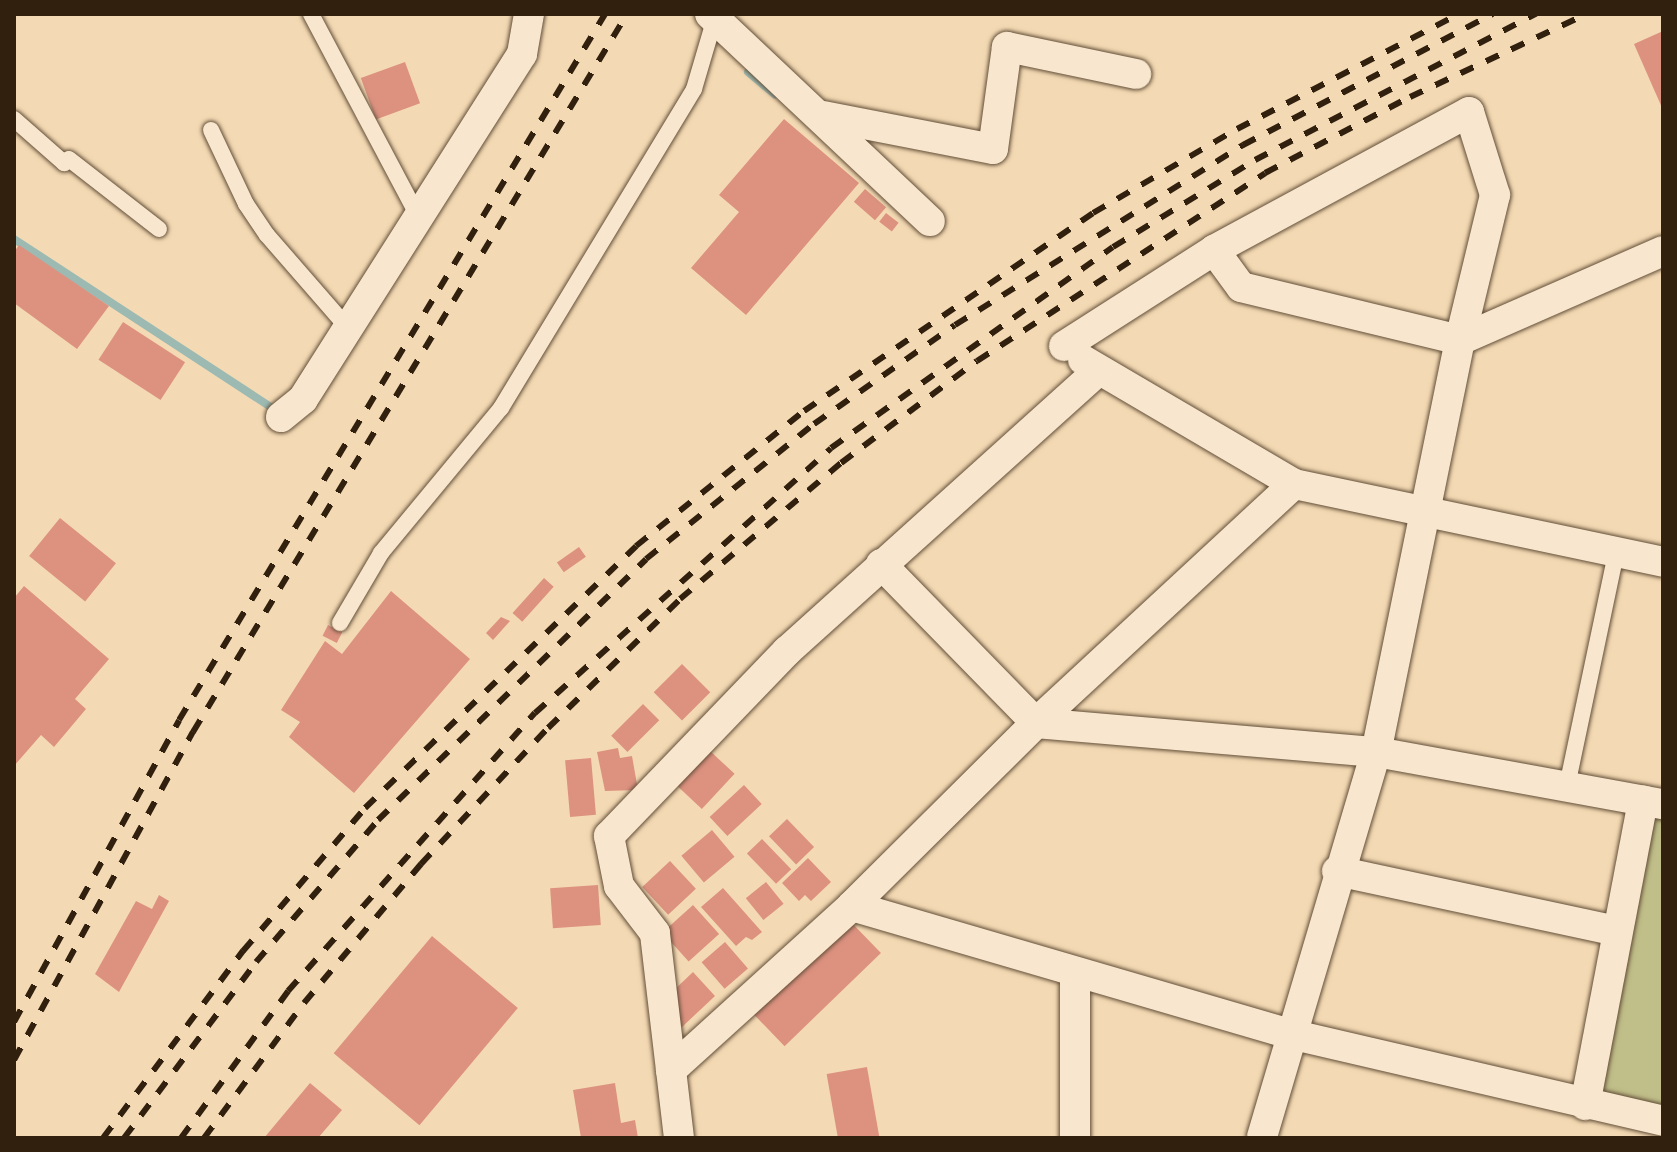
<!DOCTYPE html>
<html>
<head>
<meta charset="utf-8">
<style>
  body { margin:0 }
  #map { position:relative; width:1677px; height:1152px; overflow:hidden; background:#f4dab4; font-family:"EB Garamond",serif }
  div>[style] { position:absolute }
  .green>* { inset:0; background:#c0be89 }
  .stream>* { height:8px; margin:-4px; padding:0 4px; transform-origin:4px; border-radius:4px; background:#9cbab2 }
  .building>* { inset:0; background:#dd9280; transform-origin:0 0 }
  .roads { filter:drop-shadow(0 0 2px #624e38) drop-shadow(0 0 2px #624e38) }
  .service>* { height:16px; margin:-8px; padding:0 8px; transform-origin:8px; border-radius:8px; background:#f8e7ce }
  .minor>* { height:30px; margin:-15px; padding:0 15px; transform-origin:15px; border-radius:15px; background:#f8e7ce }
  .rail>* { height:6px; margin-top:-3px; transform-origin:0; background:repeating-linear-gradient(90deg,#32200f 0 14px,transparent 0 28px) }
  span { translate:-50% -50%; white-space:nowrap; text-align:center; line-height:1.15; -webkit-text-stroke:8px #f8e7ce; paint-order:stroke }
  .frame { position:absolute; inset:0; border:16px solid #32200f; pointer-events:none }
</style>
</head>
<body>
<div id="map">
  <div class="green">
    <div style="clip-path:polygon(1654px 814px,1663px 816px,1663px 1109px,1597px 1096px)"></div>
  </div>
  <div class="stream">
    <div style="left:748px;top:72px;width:35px;rotate:40deg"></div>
    <div style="left:14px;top:239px;width:316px;rotate:33.2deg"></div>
  </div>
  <div class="building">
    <div style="clip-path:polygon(1663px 31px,1663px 110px,1634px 44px)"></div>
    <div style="left:405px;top:62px;width:44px;height:47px;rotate:70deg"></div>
    <div style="clip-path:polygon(784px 119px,859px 183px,746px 315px,691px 268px,739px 212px,719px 195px)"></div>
    <div style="left:865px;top:189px;width:28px;height:17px;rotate:41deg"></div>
    <div style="left:886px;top:213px;width:16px;height:11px;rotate:38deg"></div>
    <div style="clip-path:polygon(19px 245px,109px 306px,77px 349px,14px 303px,14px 252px)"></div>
    <div style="left:123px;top:322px;width:74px;height:45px;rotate:33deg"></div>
    <div style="left:60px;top:518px;width:72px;height:49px;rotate:39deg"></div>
    <div style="left:579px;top:547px;width:12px;height:27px;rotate:55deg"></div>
    <div style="left:544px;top:578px;width:13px;height:47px;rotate:42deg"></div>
    <div style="clip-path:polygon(24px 586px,109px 659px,75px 699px,86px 709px,54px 747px,41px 735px,14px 766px,14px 598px)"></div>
    <div style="clip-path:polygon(391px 591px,470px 659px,354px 793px,289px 737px,300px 722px,281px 710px,325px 641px,342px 654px)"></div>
    <div style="clip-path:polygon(501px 617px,510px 621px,493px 640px,486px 633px)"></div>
    <div style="left:328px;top:625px;width:16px;height:12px;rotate:27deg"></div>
    <div style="left:682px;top:664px;width:40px;height:40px;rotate:45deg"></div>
    <div style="left:643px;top:704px;width:23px;height:45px;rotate:45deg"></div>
    <div style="clip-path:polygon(618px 748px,620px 758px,632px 756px,638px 790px,605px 791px,597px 752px)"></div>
    <div style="left:709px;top:750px;width:35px;height:48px;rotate:43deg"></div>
    <div style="left:591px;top:758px;width:57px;height:26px;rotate:85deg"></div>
    <div style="left:744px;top:785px;width:26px;height:47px;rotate:47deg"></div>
    <div style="left:787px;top:819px;width:39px;height:25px;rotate:46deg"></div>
    <div style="left:712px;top:830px;width:35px;height:40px;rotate:50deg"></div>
    <div style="left:762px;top:839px;width:42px;height:21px;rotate:46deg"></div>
    <div style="clip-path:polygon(808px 858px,831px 882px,811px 901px,805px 895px,799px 901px,782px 883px)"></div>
    <div style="left:670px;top:861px;width:38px;height:38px;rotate:47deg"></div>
    <div style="left:766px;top:882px;width:28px;height:26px;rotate:51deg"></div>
    <div style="left:598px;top:885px;width:40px;height:48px;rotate:86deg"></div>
    <div style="clip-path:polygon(723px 888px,762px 932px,752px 940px,746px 937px,736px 946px,701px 907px)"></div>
    <div style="clip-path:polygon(159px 895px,169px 901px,119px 992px,95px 974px,136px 901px,152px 909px)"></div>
    <div style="left:693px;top:905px;width:39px;height:41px;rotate:48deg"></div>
    <div style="left:849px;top:920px;width:46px;height:134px;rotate:46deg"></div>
    <div style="left:432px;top:936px;width:112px;height:153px;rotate:40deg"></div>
    <div style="left:725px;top:942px;width:35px;height:31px;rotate:49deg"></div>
    <div style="clip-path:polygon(693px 972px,715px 996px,682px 1027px,674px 1019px,674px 990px)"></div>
    <div style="left:867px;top:1067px;width:72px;height:41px;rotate:80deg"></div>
    <div style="clip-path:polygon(310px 1083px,342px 1110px,318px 1138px,264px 1138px)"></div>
    <div style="clip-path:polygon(615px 1083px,621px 1123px,635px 1120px,638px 1138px,581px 1138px,573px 1090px)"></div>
  </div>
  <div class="roads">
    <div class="service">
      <div style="left:311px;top:14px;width:226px;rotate:62.1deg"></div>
      <div style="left:14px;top:119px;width:67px;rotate:41.3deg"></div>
      <div style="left:64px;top:163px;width:6px;rotate:-39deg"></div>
      <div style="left:69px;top:159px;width:114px;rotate:37.9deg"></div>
      <div style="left:211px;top:130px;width:82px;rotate:64.7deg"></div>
      <div style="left:246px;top:204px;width:37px;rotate:56deg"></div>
      <div style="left:267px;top:235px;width:121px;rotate:49deg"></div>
      <div style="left:340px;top:623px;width:81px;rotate:-59.6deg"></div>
      <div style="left:381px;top:553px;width:188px;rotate:-50.4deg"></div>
      <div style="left:501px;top:408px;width:373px;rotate:-58.8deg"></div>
      <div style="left:694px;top:89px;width:71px;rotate:-73.6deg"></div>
      <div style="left:1567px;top:786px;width:243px;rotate:-78.1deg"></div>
    </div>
    <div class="minor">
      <div style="left:710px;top:14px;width:302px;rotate:43.3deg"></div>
      <div style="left:823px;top:116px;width:173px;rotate:11deg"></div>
      <div style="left:993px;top:149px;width:103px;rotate:-82.2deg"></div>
      <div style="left:1007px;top:47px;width:132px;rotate:11.8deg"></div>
      <div style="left:1663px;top:251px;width:222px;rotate:156.3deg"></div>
      <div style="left:1460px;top:340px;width:420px;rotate:101.5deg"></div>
      <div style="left:1376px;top:752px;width:292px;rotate:10.3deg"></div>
      <div style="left:1064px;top:346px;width:178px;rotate:-32.6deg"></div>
      <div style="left:1214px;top:250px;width:290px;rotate:-28.4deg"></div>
      <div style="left:1469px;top:112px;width:87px;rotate:72.6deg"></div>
      <div style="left:1495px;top:195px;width:149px;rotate:103.6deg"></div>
      <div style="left:1460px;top:340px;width:225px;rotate:-166.4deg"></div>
      <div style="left:1241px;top:287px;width:46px;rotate:-126.1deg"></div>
      <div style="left:1083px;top:360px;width:245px;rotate:30.4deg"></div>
      <div style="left:1294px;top:484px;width:377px;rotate:11.9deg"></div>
      <div style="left:281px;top:417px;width:28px;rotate:-39deg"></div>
      <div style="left:303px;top:399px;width:409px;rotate:-57.6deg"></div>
      <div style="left:522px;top:54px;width:41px;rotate:-80.1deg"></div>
      <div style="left:1294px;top:484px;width:352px;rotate:137.2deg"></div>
      <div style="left:1036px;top:723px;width:260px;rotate:135.2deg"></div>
      <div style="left:852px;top:906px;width:456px;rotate:16.3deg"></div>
      <div style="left:1290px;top:1034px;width:383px;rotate:13.1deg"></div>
      <div style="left:881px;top:564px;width:222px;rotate:45.7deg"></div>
      <div style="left:1036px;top:723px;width:341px;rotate:4.9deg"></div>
      <div style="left:1376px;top:752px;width:402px;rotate:106.5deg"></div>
      <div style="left:1337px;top:871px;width:286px;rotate:12.1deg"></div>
      <div style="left:1075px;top:972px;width:166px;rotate:90deg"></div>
      <div style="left:671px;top:1070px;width:138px;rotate:-96.7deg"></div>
      <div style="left:655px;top:933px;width:59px;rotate:-127.5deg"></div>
      <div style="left:619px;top:886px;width:51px;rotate:-101.3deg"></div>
      <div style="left:609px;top:836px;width:257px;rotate:-46.1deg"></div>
      <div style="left:787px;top:651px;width:417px;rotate:-42deg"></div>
      <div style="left:1585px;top:1105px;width:310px;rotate:-79.2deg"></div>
      <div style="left:679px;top:1138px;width:68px;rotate:-96.7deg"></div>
      <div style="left:671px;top:1070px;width:244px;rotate:-42.2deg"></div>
    </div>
  </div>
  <div class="rail">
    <div style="left:14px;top:1022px;width:344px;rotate:-61.3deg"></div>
    <div style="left:179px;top:720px;width:825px;rotate:-58.89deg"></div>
    <div style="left:14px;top:1060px;width:374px;rotate:-61.4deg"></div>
    <div style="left:193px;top:732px;width:839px;rotate:-58.85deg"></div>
    <div style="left:103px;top:1138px;width:234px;rotate:-53.2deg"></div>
    <div style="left:243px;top:951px;width:188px;rotate:-49.5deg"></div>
    <div style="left:365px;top:808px;width:377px;rotate:-44deg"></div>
    <div style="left:636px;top:546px;width:216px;rotate:-38.8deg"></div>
    <div style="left:804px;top:411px;width:350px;rotate:-34.4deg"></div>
    <div style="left:1093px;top:213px;width:167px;rotate:-30.3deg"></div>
    <div style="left:1237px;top:129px;width:250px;rotate:-27.4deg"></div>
    <div style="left:124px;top:1138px;width:220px;rotate:-53.1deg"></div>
    <div style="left:256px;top:962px;width:187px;rotate:-49.3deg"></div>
    <div style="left:378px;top:820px;width:374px;rotate:-44.2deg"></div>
    <div style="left:646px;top:559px;width:216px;rotate:-38.8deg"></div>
    <div style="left:814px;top:424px;width:172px;rotate:-35.1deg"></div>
    <div style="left:955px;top:325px;width:340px;rotate:-32deg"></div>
    <div style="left:1243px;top:145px;width:282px;rotate:-27.7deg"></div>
    <div style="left:181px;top:1138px;width:182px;rotate:-53.9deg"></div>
    <div style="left:288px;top:991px;width:372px;rotate:-48.4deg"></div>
    <div style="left:535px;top:713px;width:397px;rotate:-41.8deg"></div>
    <div style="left:831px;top:448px;width:346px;rotate:-35.5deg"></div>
    <div style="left:1113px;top:247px;width:167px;rotate:-31.5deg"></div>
    <div style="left:1255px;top:160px;width:317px;rotate:-27.5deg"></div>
    <div style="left:204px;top:1138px;width:168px;rotate:-53.5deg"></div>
    <div style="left:304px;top:1003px;width:182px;rotate:-49.9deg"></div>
    <div style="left:421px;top:864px;width:186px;rotate:-47deg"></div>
    <div style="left:548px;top:728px;width:185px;rotate:-44.3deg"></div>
    <div style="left:680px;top:599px;width:211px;rotate:-40.2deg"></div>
    <div style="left:841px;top:463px;width:170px;rotate:-36.9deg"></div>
    <div style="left:977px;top:361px;width:344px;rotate:-33.1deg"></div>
    <div style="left:1265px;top:173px;width:164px;rotate:-27.7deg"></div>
    <div style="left:1410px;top:97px;width:195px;rotate:-25.2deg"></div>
  </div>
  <div class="frame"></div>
</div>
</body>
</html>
